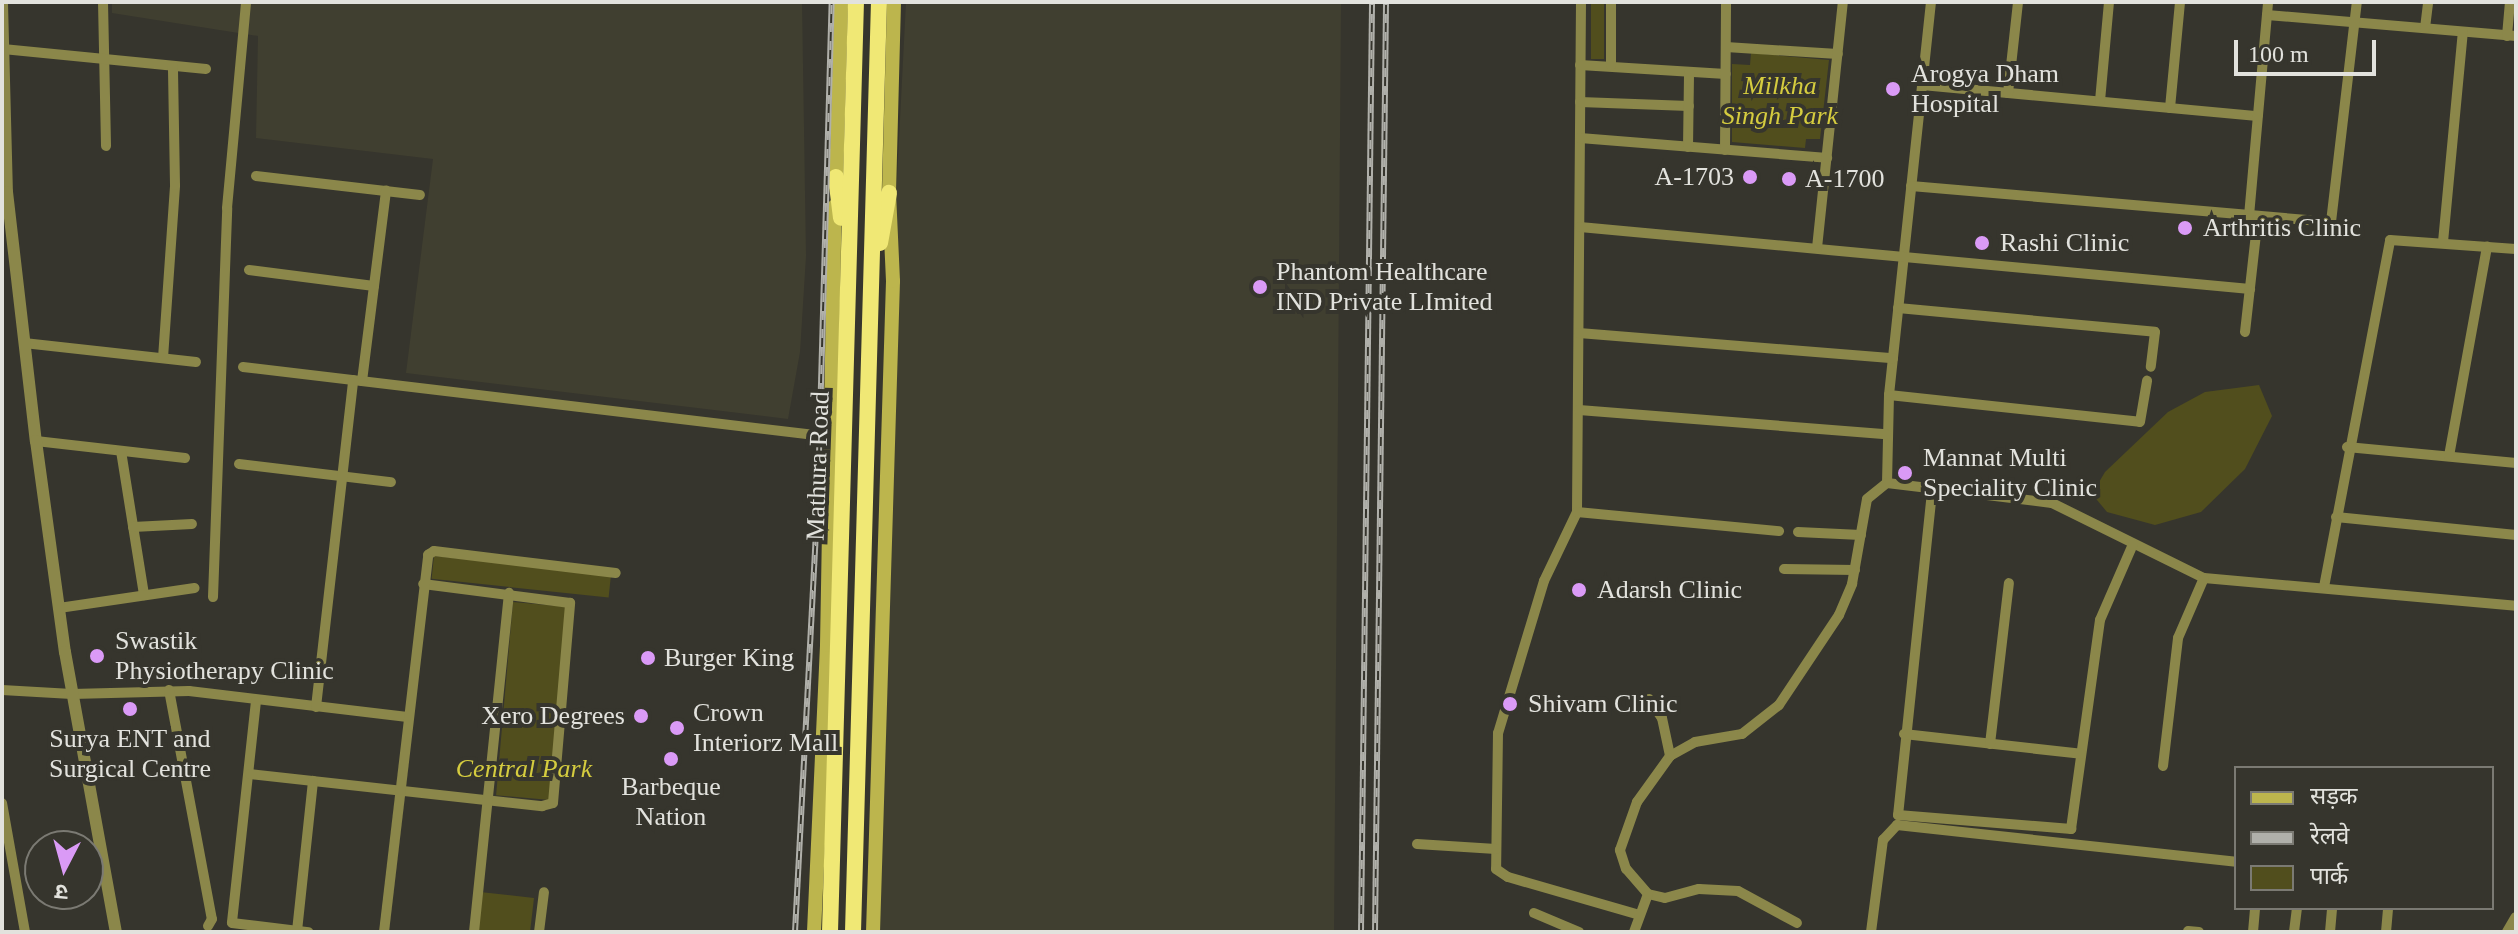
<!DOCTYPE html>
<html>
<head>
<meta charset="utf-8">
<style>
  body { margin:0 }
  #map { position:relative; width:2518px; height:934px; overflow:hidden; background:#36352d; font-family:"Times New Roman","Noto Sans Devanagari",serif }
  div>[style] { position:absolute }
  .built>* { inset:0; background:#403f30 }
  .green>* { inset:0; background:#514e1d; transform-origin:0 0 }
  .minor>* { height:10px; margin:-5px; padding:0 5px; transform-origin:5px; border-radius:5px; background:#8b874a }
  .tertiary>* { height:12px; margin:-6px; padding:0 6px; transform-origin:6px; border-radius:6px; background:#8b874a }
  .secondary>* { height:14px; margin:-7px; padding:0 7px; transform-origin:7px; border-radius:7px; background:#bcb54d }
  .trunk>* { height:16px; margin:-8px; padding:0 8px; transform-origin:8px; border-radius:8px; background:#f0e875 }
  .rail>* { height:6px; margin-top:-3px; transform-origin:0; background:repeating-linear-gradient(90deg,#36352d 0 9px,#b0b0aa 0 18px); box-sizing:border-box; border-block:2px solid #b0b0aa }
  .dots>* { width:22px; height:22px; translate:-50% -50%; box-sizing:border-box; border:4px solid #36352d; border-radius:50% }
  span { translate:-50% -50%; white-space:nowrap; text-align:center; line-height:1.15; -webkit-text-stroke:8px #36352d; paint-order:stroke }
  .poi-label { font-size:26px; color:#e2e2dd }
  .left { translate:0 -50%; text-align:left }
  .right { translate:-100% -50%; text-align:right }
  .park-label { font-size:26px; color:#d5cc3f; font-style:italic }
  .street-label { font-size:26px; color:#e2e2dd }
  .frame { position:absolute; inset:0; border:4px solid #e2e2dd; pointer-events:none }
  .legend { position:absolute; left:2234px; top:766px; width:260px; height:144px; box-sizing:border-box; background:#36352d; border:2px solid #7b7a73; margin:0; padding:10px 14px; list-style:none; font-size:24px; color:#e2e2dd }
  .legend li { display:flex; align-items:center; gap:16px; height:40px }
  .legend b { width:40px; border:2px solid #7b7a73 }
  .north { position:absolute; left:24px; top:830px; width:80px; height:80px; box-sizing:border-box; background:#36352d; border:2px solid #7b7a73; border-radius:50%; rotate:186deg; font-size:22px; font-weight:700; line-height:32px; text-align:center; color:#e2e2dd }
  .north::after { content:''; display:block; margin:auto; width:28px; height:36px; background:#da9af6; clip-path:polygon(50% 0,100% 100%,50% 72%,0 100%) }
  .scale { position:absolute; left:2234px; top:40px; width:142px; height:36px; box-sizing:border-box; border:4px solid #e2e2dd; border-top:0; padding-left:10px; font-size:24px; line-height:28px; white-space:nowrap; color:#e2e2dd; -webkit-text-stroke:6px #36352d; paint-order:stroke }
</style>
</head>
<body>
<div id="map">
  <div class="built">
    <div style="clip-path:polygon(112px 2px,802px 2px,806px 256px,800px 352px,788px 419px,406px 373px,433px 159px,256px 138px,258px 36px,112px 13px)"></div>
    <div style="clip-path:polygon(906px 2px,1341px 2px,1334px 932px,868px 932px,873px 650px)"></div>
  </div>
  <div class="green">
    <div style="left:1591px;top:2px;width:13px;height:57px"></div>
    <div style="clip-path:polygon(1751px 53px,1829px 60px,1820px 139px,1806px 139px,1805px 148px,1732px 142px,1732px 64px,1750px 65px)"></div>
    <div style="clip-path:polygon(2259px 385px,2272px 416px,2245px 469px,2201px 512px,2155px 525px,2107px 512px,2092px 494px,2105px 472px,2168px 412px,2205px 392px)"></div>
    <div style="left:434px;top:556px;width:178px;height:23px;rotate:6deg"></div>
    <div style="left:513px;top:602px;width:54px;height:194px;rotate:5deg"></div>
    <div style="clip-path:polygon(480px 892px,534px 898px,530px 932px,477px 932px)"></div>
  </div>
  <div class="minor">
    <div style="left:103px;top:2px;width:144px;rotate:88.8deg"></div>
    <div style="left:1581px;top:2px;width:510px;rotate:90.45deg"></div>
    <div style="left:1577px;top:512px;width:76px;rotate:115.6deg"></div>
    <div style="left:1544px;top:581px;width:159px;rotate:106.8deg"></div>
    <div style="left:1498px;top:733px;width:136px;rotate:90.8deg"></div>
    <div style="left:1496px;top:869px;width:14px;rotate:34deg"></div>
    <div style="left:1508px;top:877px;width:137px;rotate:16.1deg"></div>
    <div style="left:1931px;top:2px;width:395px;rotate:96.1deg"></div>
    <div style="left:1889px;top:395px;width:88px;rotate:91.3deg"></div>
    <div style="left:1887px;top:483px;width:166px;rotate:6.9deg"></div>
    <div style="left:2052px;top:503px;width:169px;rotate:26.3deg"></div>
    <div style="left:2204px;top:578px;width:313px;rotate:5.1deg"></div>
    <div style="left:2267px;top:15px;width:250px;rotate:4.8deg"></div>
    <div style="left:2425px;top:28px;width:26px;rotate:-83deg"></div>
    <div style="left:2507px;top:36px;width:34px;rotate:-85deg"></div>
    <div style="left:1726px;top:47px;width:112px;rotate:3.6deg"></div>
    <div style="left:3px;top:49px;width:204px;rotate:5.6deg"></div>
    <div style="left:1580px;top:65px;width:146px;rotate:3.5deg"></div>
    <div style="left:1611px;top:66px;width:64px;rotate:-90deg"></div>
    <div style="left:1922px;top:85px;width:337px;rotate:5.3deg"></div>
    <div style="left:2008px;top:93px;width:92px;rotate:-83.7deg"></div>
    <div style="left:2100px;top:101px;width:99px;rotate:-84.8deg"></div>
    <div style="left:1580px;top:102px;width:109px;rotate:2.1deg"></div>
    <div style="left:2170px;top:108px;width:106px;rotate:-84.6deg"></div>
    <div style="left:1580px;top:138px;width:248px;rotate:4.6deg"></div>
    <div style="left:1688px;top:147px;width:75px;rotate:-89.2deg"></div>
    <div style="left:1725px;top:150px;width:148px;rotate:-89.6deg"></div>
    <div style="left:256px;top:176px;width:165px;rotate:6.6deg"></div>
    <div style="left:1911px;top:186px;width:422px;rotate:4.9deg"></div>
    <div style="left:2331px;top:222px;width:222px;rotate:-83.3deg"></div>
    <div style="left:2249px;top:216px;width:215px;rotate:-84.9deg"></div>
    <div style="left:1580px;top:227px;width:673px;rotate:5.29deg"></div>
    <div style="left:2443px;top:242px;width:211px;rotate:-84.6deg"></div>
    <div style="left:1817px;top:248px;width:247px;rotate:-84deg"></div>
    <div style="left:249px;top:270px;width:126px;rotate:7.3deg"></div>
    <div style="left:1898px;top:308px;width:258px;rotate:5.3deg"></div>
    <div style="left:2155px;top:332px;width:35px;rotate:97deg"></div>
    <div style="left:2245px;top:332px;width:116px;rotate:-83.6deg"></div>
    <div style="left:1579px;top:333px;width:315px;rotate:4.6deg"></div>
    <div style="left:24px;top:343px;width:173px;rotate:6.3deg"></div>
    <div style="left:163px;top:358px;width:173px;rotate:-86deg"></div>
    <div style="left:175px;top:185px;width:119px;rotate:-91deg"></div>
    <div style="left:243px;top:367px;width:593px;rotate:6.78deg"></div>
    <div style="left:362px;top:381px;width:192px;rotate:-82.8deg"></div>
    <div style="left:1889px;top:395px;width:252px;rotate:6.1deg"></div>
    <div style="left:2140px;top:422px;width:42px;rotate:-80.3deg"></div>
    <div style="left:1579px;top:410px;width:308px;rotate:4.5deg"></div>
    <div style="left:36px;top:441px;width:150px;rotate:6.5deg"></div>
    <div style="left:2347px;top:447px;width:170px;rotate:5.4deg"></div>
    <div style="left:121px;top:451px;width:146px;rotate:80.9deg"></div>
    <div style="left:2449px;top:456px;width:213px;rotate:-79.7deg"></div>
    <div style="left:239px;top:464px;width:153px;rotate:6.8deg"></div>
    <div style="left:1932px;top:492px;width:325px;rotate:96deg"></div>
    <div style="left:1898px;top:815px;width:174px;rotate:4.6deg"></div>
    <div style="left:2071px;top:829px;width:211px;rotate:-82.1deg"></div>
    <div style="left:2100px;top:620px;width:83px;rotate:-66.5deg"></div>
    <div style="left:1577px;top:512px;width:203px;rotate:5.4deg"></div>
    <div style="left:2336px;top:517px;width:181px;rotate:5.7deg"></div>
    <div style="left:133px;top:527px;width:59px;rotate:-2.9deg"></div>
    <div style="left:1798px;top:532px;width:63px;rotate:2.7deg"></div>
    <div style="left:1784px;top:569px;width:71px;rotate:0.8deg"></div>
    <div style="left:2324px;top:587px;width:353px;rotate:-79.2deg"></div>
    <div style="left:2390px;top:240px;width:126px;rotate:4.1deg"></div>
    <div style="left:213px;top:597px;width:389px;rotate:-87.9deg"></div>
    <div style="left:227px;top:208px;width:207px;rotate:-84.7deg"></div>
    <div style="left:59px;top:608px;width:137px;rotate:-8.4deg"></div>
    <div style="left:2px;top:690px;width:70px;rotate:3.3deg"></div>
    <div style="left:72px;top:694px;width:117px;rotate:-1.5deg"></div>
    <div style="left:189px;top:691px;width:220px;rotate:6.8deg"></div>
    <div style="left:169px;top:690px;width:233px;rotate:79.4deg"></div>
    <div style="left:212px;top:919px;width:8px;rotate:120deg"></div>
    <div style="left:1649px;top:699px;width:23px;rotate:56deg"></div>
    <div style="left:1662px;top:718px;width:39px;rotate:78deg"></div>
    <div style="left:256px;top:701px;width:223px;rotate:96.2deg"></div>
    <div style="left:232px;top:923px;width:77px;rotate:6.8deg"></div>
    <div style="left:316px;top:707px;width:329px;rotate:-83.5deg"></div>
    <div style="left:1904px;top:734px;width:178px;rotate:6.4deg"></div>
    <div style="left:1990px;top:744px;width:162px;rotate:-83.3deg"></div>
    <div style="left:2163px;top:766px;width:129px;rotate:-83.3deg"></div>
    <div style="left:2178px;top:638px;width:65px;rotate:-66.6deg"></div>
    <div style="left:250px;top:774px;width:294px;rotate:6.3deg"></div>
    <div style="left:542px;top:806px;width:11px;rotate:-15deg"></div>
    <div style="left:553px;top:803px;width:201px;rotate:-85.1deg"></div>
    <div style="left:570px;top:603px;width:148px;rotate:-172.6deg"></div>
    <div style="left:2px;top:803px;width:131px;rotate:79.9deg"></div>
    <div style="left:1417px;top:844px;width:79px;rotate:3.6deg"></div>
    <div style="left:1648px;top:894px;width:17px;rotate:13deg"></div>
    <div style="left:1665px;top:898px;width:35px;rotate:-15deg"></div>
    <div style="left:1699px;top:889px;width:39px;rotate:3deg"></div>
    <div style="left:1738px;top:891px;width:67px;rotate:28.5deg"></div>
    <div style="left:1534px;top:913px;width:49px;rotate:22.9deg"></div>
    <div style="left:297px;top:931px;width:151px;rotate:-83.9deg"></div>
    <div style="left:2188px;top:931px;width:11px;rotate:5deg"></div>
    <div style="left:384px;top:932px;width:380px;rotate:-83.3deg"></div>
    <div style="left:428px;top:555px;width:7px;rotate:-34deg"></div>
    <div style="left:434px;top:551px;width:183px;rotate:6.9deg"></div>
    <div style="left:474px;top:932px;width:341px;rotate:-84.1deg"></div>
    <div style="left:539px;top:932px;width:40px;rotate:-82.9deg"></div>
    <div style="left:1634px;top:932px;width:40px;rotate:-69.8deg"></div>
    <div style="left:1648px;top:894px;width:33px;rotate:-131deg"></div>
    <div style="left:1626px;top:869px;width:20px;rotate:-108deg"></div>
    <div style="left:1620px;top:850px;width:51px;rotate:-70.5deg"></div>
    <div style="left:1637px;top:802px;width:57px;rotate:-54.3deg"></div>
    <div style="left:1670px;top:756px;width:29px;rotate:-29deg"></div>
    <div style="left:1695px;top:742px;width:48px;rotate:-9.7deg"></div>
    <div style="left:1742px;top:734px;width:47px;rotate:-38.1deg"></div>
    <div style="left:1779px;top:705px;width:108px;rotate:-56.3deg"></div>
    <div style="left:1839px;top:615px;width:34px;rotate:-67deg"></div>
    <div style="left:1852px;top:584px;width:86px;rotate:-80deg"></div>
    <div style="left:1867px;top:499px;width:26px;rotate:-39deg"></div>
    <div style="left:1871px;top:932px;width:93px;rotate:-82.6deg"></div>
    <div style="left:1883px;top:840px;width:21px;rotate:-47deg"></div>
    <div style="left:1897px;top:825px;width:341px;rotate:6.2deg"></div>
    <div style="left:2253px;top:932px;width:24px;rotate:-85deg"></div>
    <div style="left:2294px;top:932px;width:24px;rotate:-83deg"></div>
    <div style="left:2330px;top:932px;width:24px;rotate:-85deg"></div>
    <div style="left:2386px;top:932px;width:24px;rotate:-85deg"></div>
  </div>
  <div class="tertiary">
    <div style="left:2px;top:4px;width:188px;rotate:88.5deg"></div>
    <div style="left:7px;top:192px;width:251px;rotate:83.4deg"></div>
    <div style="left:36px;top:441px;width:213px;rotate:82.2deg"></div>
    <div style="left:65px;top:652px;width:285px;rotate:79.7deg"></div>
    <div style="left:2508px;top:932px;width:16px;rotate:-60deg"></div>
  </div>
  <div class="secondary">
    <div style="left:836px;top:186px;width:184px;rotate:-88.4deg"></div>
    <div style="left:814px;top:932px;width:287px;rotate:-87.4deg"></div>
    <div style="left:827px;top:645px;width:439px;rotate:-89deg"></div>
    <div style="left:873px;top:932px;width:651px;rotate:-88.24deg"></div>
    <div style="left:893px;top:281px;width:88px;rotate:-92.6deg"></div>
    <div style="left:889px;top:193px;width:191px;rotate:-88.5deg"></div>
  </div>
  <div class="trunk">
    <div style="left:836px;top:177px;width:41px;rotate:83deg"></div>
    <div style="left:880px;top:243px;width:51px;rotate:-79.8deg"></div>
    <div style="left:830px;top:932px;width:930px;rotate:-88.4deg"></div>
    <div style="left:853px;top:932px;width:930px;rotate:-88.4deg"></div>
  </div>
  <div class="rail">
    <div style="left:795px;top:932px;width:442px;rotate:-87deg"></div>
    <div style="left:818px;top:491px;width:489px;rotate:-88.4deg"></div>
    <div style="left:1361px;top:932px;width:930px;rotate:-89.32deg"></div>
    <div style="left:1375px;top:932px;width:930px;rotate:-89.32deg"></div>
  </div>
  <div class="dots">
    <div style="left:1893px;top:89px;background:#da9af6"></div>
    <div style="left:1750px;top:177px;background:#da9af6"></div>
    <div style="left:1789px;top:179px;background:#da9af6"></div>
    <div style="left:2185px;top:228px;background:#da9af6"></div>
    <div style="left:1982px;top:243px;background:#da9af6"></div>
    <div style="left:1260px;top:287px;background:#da9af6"></div>
    <div style="left:1905px;top:473px;background:#da9af6"></div>
    <div style="left:1579px;top:590px;background:#da9af6"></div>
    <div style="left:97px;top:656px;background:#da9af6"></div>
    <div style="left:648px;top:658px;background:#da9af6"></div>
    <div style="left:1510px;top:704px;background:#da9af6"></div>
    <div style="left:130px;top:709px;background:#da9af6"></div>
    <div style="left:641px;top:716px;background:#da9af6"></div>
    <div style="left:677px;top:728px;background:#da9af6"></div>
    <div style="left:671px;top:759px;background:#da9af6"></div>
  </div>
  <div class="poi-label">
    <span class="left" style="left:1911px;top:89px">Arogya Dham<br>Hospital</span>
    <span class="right" style="left:1734px;top:177px">A-1703</span>
    <span class="left" style="left:1805px;top:179px">A-1700</span>
    <span class="left" style="left:2203px;top:228px">Arthritis Clinic</span>
    <span class="left" style="left:2000px;top:243px">Rashi Clinic</span>
    <span class="left" style="left:1276px;top:287px">Phantom Healthcare<br>IND Private LImited</span>
    <span class="left" style="left:1923px;top:473px">Mannat Multi<br>Speciality Clinic</span>
    <span class="left" style="left:1597px;top:590px">Adarsh Clinic</span>
    <span class="left" style="left:115px;top:656px">Swastik<br>Physiotherapy Clinic</span>
    <span class="left" style="left:664px;top:658px">Burger King</span>
    <span class="left" style="left:1528px;top:704px">Shivam Clinic</span>
    <span class="left" style="left:693px;top:728px">Crown<br>Interiorz Mall</span>
    <span class="right" style="left:625px;top:716px">Xero Degrees</span>
    <span style="left:130px;top:754px">Surya ENT and<br>Surgical Centre</span>
    <span style="left:671px;top:802px">Barbeque<br>Nation</span>
  </div>
  <div class="park-label">
    <span style="left:1780px;top:101px">Milkha<br>Singh Park</span>
    <span style="left:524px;top:769px">Central Park</span>
  </div>
  <div class="street-label">
    <span style="left:818px;top:466px;rotate:-88deg">Mathura Road</span>
  </div>
  <div class="frame"></div>
  <ul class="legend">
  <li><b style="height:10px;background:#bcb54d"></b>सड़क</li>
  <li><b style="height:10px;background:#b0b0aa"></b>रेलवे</li>
  <li><b style="height:22px;background:#514e1d"></b>पार्क</li>
  </ul>
  <div class="north">उ</div>
  <div class="scale">100 m</div>
</div>
</body>
</html>
